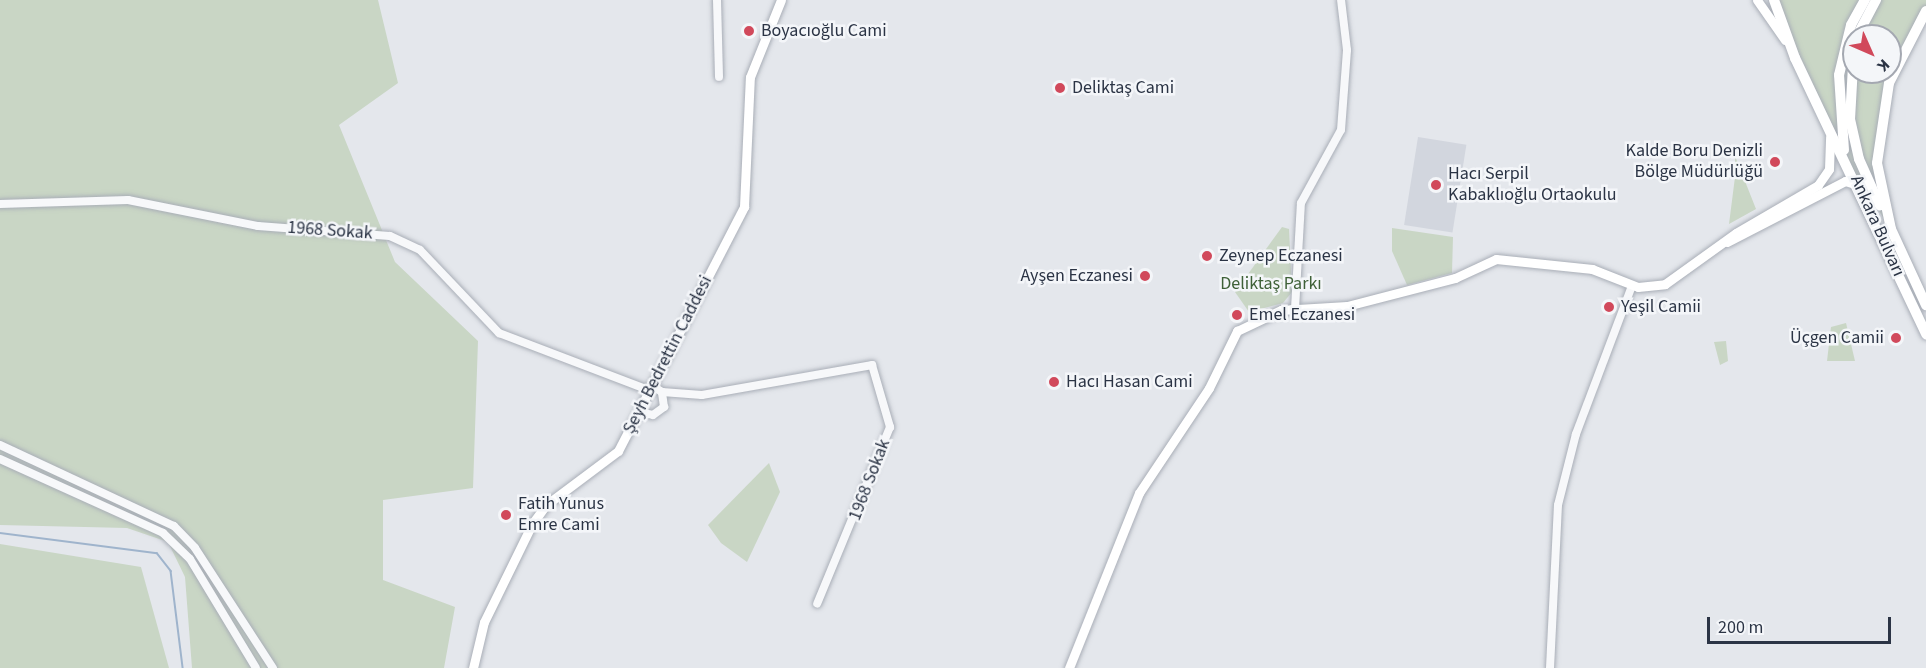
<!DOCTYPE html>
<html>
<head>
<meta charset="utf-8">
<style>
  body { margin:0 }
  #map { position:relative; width:1926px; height:668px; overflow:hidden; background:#e4e7ec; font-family:"Source Sans 3",sans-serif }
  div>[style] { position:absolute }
  .built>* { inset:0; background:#d2d6de; transform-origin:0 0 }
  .green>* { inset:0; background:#c9d6c5 }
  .stream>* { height:1.5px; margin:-0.75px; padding:0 0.75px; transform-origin:0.75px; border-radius:0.75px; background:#9fb4cc }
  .roads { filter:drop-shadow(0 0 2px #a9aeb7) drop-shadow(0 0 2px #a9aeb7) }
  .tertiary>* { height:8px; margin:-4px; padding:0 4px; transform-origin:4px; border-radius:4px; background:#f7f8fa }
  .secondary>* { height:9px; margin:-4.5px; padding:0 4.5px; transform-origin:4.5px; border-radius:4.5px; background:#fff }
  .primary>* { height:10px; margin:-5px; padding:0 5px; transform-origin:5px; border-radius:5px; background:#fff }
  .dots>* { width:16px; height:16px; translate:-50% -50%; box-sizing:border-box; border:3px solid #f4f6f9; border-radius:50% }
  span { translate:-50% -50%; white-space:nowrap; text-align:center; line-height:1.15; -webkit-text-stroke:5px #f4f6f9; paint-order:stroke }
  .poi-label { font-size:18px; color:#2b3445 }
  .left { translate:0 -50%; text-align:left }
  .right { translate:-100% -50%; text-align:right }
  .street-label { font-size:18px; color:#2b3445 }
  .park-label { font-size:18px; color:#3f6138 }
  .north { position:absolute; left:1842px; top:24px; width:60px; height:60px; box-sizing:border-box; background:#f4f6f9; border:2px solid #a4a8b1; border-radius:50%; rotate:135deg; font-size:16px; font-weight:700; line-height:24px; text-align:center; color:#2b3445 }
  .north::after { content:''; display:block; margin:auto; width:21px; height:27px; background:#d1495b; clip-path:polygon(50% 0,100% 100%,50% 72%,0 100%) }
  .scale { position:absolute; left:1707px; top:617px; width:184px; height:27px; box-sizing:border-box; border:3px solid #2b3445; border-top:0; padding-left:8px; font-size:18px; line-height:21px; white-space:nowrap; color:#2b3445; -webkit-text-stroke:4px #f4f6f9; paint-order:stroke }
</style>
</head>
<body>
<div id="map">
  <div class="built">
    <div style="left:1418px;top:137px;width:49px;height:89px;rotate:9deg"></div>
  </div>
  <div class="green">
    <div style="clip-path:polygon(0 0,378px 0,398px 83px,339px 125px,395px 262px,478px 341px,473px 488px,383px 500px,383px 580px,455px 607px,444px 668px,192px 668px,185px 577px,168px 542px,127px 528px,0 525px)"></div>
    <div style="clip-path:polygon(evenodd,1774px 0,1926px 0,1926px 11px,1897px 59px,1877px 163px,1891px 229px,1856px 177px,1774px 0,1854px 36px,1890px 36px,1890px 72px,1854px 72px,1854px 36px)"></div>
    <div style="clip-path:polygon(1735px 156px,1756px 209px,1729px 224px,1735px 177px)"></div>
    <div style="clip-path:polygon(1282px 227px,1289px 229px,1292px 292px,1283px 303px,1249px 312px,1235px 292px)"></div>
    <div style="clip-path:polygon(1392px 228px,1453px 237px,1452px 273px,1407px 285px,1392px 251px)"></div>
    <div style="clip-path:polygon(1846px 323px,1855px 361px,1827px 361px,1831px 327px)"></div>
    <div style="clip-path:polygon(1726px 341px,1728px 361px,1720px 365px,1714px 342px)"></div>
    <div style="clip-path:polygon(769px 463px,780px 492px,747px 562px,721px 543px,708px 525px)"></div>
    <div style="clip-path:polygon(0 544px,141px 567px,169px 668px,0 668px)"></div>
  </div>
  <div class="stream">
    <div style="left:0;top:533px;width:158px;rotate:7.3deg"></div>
    <div style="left:157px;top:553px;width:23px;rotate:52deg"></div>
    <div style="left:171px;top:571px;width:98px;rotate:82.9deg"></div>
  </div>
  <div class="roads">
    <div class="tertiary">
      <div style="left:717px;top:0;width:77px;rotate:88.5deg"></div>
      <div style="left:0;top:204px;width:128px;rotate:-1.8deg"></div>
      <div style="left:128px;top:200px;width:133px;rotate:11.3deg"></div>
      <div style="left:258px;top:226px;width:132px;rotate:4.3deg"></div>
      <div style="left:390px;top:236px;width:33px;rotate:25deg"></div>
      <div style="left:420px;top:250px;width:115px;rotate:46.4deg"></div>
      <div style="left:499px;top:333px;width:160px;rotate:20.9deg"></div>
      <div style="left:1295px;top:309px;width:106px;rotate:-86.8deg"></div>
      <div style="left:1301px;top:203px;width:83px;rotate:-61.3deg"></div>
      <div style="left:1341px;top:130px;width:80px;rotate:-85.7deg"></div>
      <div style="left:1347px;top:50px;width:50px;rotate:-96.8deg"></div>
      <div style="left:662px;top:392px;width:40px;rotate:4.3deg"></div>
      <div style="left:702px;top:395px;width:173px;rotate:-10deg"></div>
      <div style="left:872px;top:365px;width:65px;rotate:73.8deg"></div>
      <div style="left:890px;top:427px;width:191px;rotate:112.4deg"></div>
      <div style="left:639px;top:412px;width:14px;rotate:12deg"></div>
      <div style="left:653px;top:415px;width:14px;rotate:-36deg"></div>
      <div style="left:664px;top:407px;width:15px;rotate:-98deg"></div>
      <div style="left:662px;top:392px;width:13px;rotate:-148deg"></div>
      <div style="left:0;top:445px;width:192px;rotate:25deg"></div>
      <div style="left:174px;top:526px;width:30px;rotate:46deg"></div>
      <div style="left:195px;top:548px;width:143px;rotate:57deg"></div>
      <div style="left:0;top:459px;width:179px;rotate:24.4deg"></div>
      <div style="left:163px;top:533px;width:37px;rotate:44deg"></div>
      <div style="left:190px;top:559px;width:127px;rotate:58.8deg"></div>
      <div style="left:1550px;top:668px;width:163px;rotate:-87.2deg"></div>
      <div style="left:1558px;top:505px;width:73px;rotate:-75.8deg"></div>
      <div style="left:1576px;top:434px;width:158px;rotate:-69.3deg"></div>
    </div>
    <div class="secondary">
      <div style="left:1757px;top:0;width:49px;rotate:55deg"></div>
      <div style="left:1727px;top:242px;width:133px;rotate:-27.3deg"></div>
      <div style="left:1845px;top:181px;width:14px;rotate:17deg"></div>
      <div style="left:473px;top:668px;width:47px;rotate:-76.6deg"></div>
      <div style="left:484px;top:622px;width:109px;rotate:-63.9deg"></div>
      <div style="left:532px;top:524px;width:24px;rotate:-54deg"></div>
      <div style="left:546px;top:505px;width:90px;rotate:-36.9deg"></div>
      <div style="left:618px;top:451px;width:275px;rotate:-62.7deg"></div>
      <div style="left:744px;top:207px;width:130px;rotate:-87.4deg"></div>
      <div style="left:750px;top:77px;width:83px;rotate:-68.1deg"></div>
      <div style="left:1069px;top:668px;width:188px;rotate:-68.2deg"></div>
      <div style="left:1139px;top:493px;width:126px;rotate:-56.3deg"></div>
      <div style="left:1209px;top:388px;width:64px;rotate:-63.8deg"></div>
      <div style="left:1237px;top:331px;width:49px;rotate:-25.5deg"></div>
      <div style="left:1281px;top:310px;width:66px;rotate:-3.5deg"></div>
      <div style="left:1347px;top:306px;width:112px;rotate:-14.5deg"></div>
      <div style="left:1455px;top:278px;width:45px;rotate:-24.9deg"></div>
      <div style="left:1496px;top:259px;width:97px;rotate:5.9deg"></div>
      <div style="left:1592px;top:269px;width:49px;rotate:21.4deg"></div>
      <div style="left:1638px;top:287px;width:27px;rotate:-6deg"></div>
      <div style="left:1665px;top:284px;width:87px;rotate:-35.7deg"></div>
      <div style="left:1736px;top:233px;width:95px;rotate:-30.3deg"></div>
      <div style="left:1818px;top:185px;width:19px;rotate:-55deg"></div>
      <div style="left:1829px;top:169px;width:32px;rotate:-88deg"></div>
    </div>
    <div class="primary">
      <div style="left:1774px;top:0;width:62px;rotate:70.1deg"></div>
      <div style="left:1795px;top:58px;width:306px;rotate:64.6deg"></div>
      <div style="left:1926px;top:11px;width:81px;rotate:117.2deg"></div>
      <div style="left:1889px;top:83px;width:81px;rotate:98.5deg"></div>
      <div style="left:1877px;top:163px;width:67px;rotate:78deg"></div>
      <div style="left:1891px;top:229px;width:84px;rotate:65.3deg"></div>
      <div style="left:1857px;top:36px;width:41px;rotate:-62.2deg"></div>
      <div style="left:1854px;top:48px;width:71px;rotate:93.2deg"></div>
      <div style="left:1850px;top:119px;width:41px;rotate:77.3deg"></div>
      <div style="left:1859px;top:159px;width:51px;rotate:65.9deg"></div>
      <div style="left:1844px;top:150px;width:75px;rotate:-93.8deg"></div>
      <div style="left:1839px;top:75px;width:51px;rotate:-76.5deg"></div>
      <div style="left:1851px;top:25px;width:29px;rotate:-61deg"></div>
    </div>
  </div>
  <div class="dots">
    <div style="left:749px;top:31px;background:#d1495b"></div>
    <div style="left:1060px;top:88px;background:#d1495b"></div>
    <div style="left:1775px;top:162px;background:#d1495b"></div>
    <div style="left:1436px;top:185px;background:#d1495b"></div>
    <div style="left:1207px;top:256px;background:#d1495b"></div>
    <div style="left:1145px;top:276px;background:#d1495b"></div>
    <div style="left:1609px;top:307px;background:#d1495b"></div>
    <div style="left:1237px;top:315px;background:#d1495b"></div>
    <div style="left:1896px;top:338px;background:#d1495b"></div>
    <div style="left:1054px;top:382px;background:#d1495b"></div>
    <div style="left:506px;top:515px;background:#d1495b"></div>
  </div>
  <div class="poi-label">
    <span class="left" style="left:761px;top:31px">Boyacıoğlu Cami</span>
    <span class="left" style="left:1072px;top:88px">Deliktaş Cami</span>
    <span class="right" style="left:1763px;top:162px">Kalde Boru Denizli<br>Bölge Müdürlüğü</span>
    <span class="left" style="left:1448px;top:185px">Hacı Serpil<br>Kabaklıoğlu Ortaokulu</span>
    <span class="left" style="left:1219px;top:256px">Zeynep Eczanesi</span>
    <span class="right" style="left:1133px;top:276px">Ayşen Eczanesi</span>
    <span class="left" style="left:1621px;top:307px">Yeşil Camii</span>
    <span class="left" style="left:1249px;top:315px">Emel Eczanesi</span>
    <span class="right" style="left:1884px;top:338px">Üçgen Camii</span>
    <span class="left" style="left:1066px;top:382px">Hacı Hasan Cami</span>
    <span class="left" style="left:518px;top:515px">Fatih Yunus<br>Emre Cami</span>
  </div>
  <div class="street-label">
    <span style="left:1877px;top:226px;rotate:66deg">Ankara Bulvarı</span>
    <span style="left:330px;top:231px;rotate:4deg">1968 Sokak</span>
    <span style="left:668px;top:355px;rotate:-63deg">Şeyh Bedrettin Caddesi</span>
    <span style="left:870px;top:480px;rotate:-69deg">1968 Sokak</span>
  </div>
  <div class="park-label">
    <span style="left:1271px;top:284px">Deliktaş Parkı</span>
  </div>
  <div class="north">K</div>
  <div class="scale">200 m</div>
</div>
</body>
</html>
